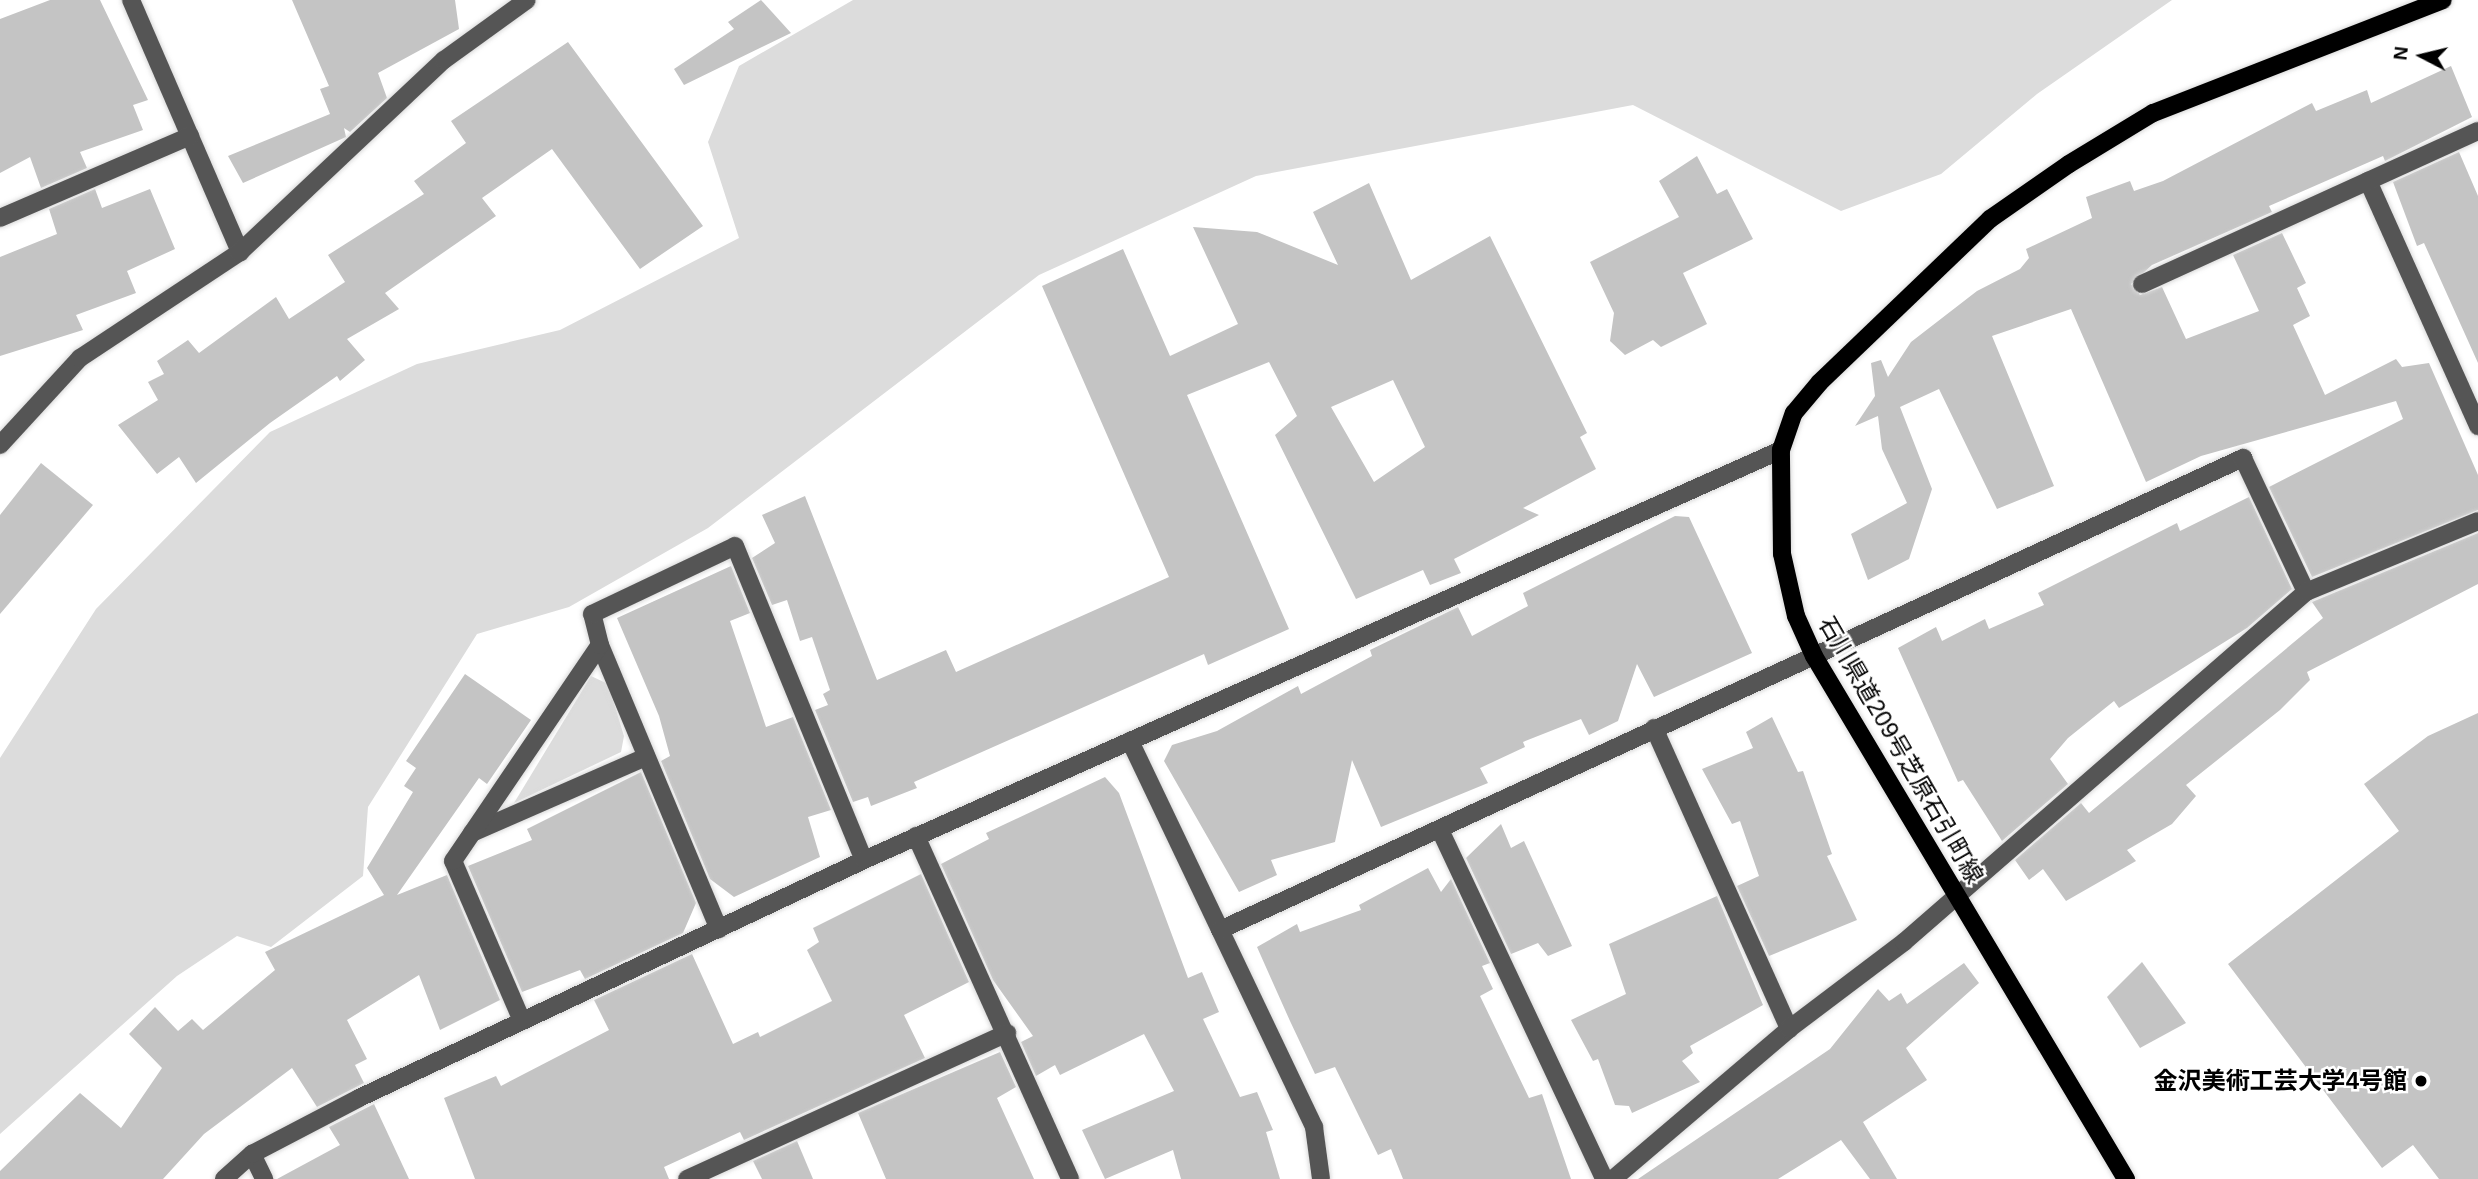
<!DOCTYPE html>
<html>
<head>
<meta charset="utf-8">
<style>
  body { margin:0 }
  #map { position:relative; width:2478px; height:1179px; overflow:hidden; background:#fff; font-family:Helvetica,"Noto Sans JP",sans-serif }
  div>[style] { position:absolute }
  .green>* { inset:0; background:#dcdcdc }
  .building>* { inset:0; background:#c4c4c4 }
  .roads { filter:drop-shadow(0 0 2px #dbdbdb) drop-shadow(0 0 2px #dbdbdb) }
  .minor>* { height:18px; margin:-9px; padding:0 9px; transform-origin:9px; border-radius:9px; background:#555 }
  .major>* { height:18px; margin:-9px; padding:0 9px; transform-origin:9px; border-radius:9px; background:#000 }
  .dots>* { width:19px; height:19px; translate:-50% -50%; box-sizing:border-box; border:4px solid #fff; border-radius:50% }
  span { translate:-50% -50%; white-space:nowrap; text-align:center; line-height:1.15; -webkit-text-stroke:5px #fff; paint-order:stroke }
  .street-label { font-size:24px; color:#000 }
  .poi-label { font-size:24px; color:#000; font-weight:700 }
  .right { translate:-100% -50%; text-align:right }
  .north { position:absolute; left:2387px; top:21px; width:70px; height:70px; -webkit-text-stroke:5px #fff; paint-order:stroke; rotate:277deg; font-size:19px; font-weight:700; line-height:28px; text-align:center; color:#000 }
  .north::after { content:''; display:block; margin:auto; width:24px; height:32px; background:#000; clip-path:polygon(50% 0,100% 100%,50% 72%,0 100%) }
</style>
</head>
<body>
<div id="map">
  <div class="green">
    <div style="clip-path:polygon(853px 0,2172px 0,2037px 94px,1941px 174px,1841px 211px,1633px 105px,1256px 176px,1039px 275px,708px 528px,569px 607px,477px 634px,368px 807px,363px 876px,271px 947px,237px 936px,177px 976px,0 1134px,0 758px,96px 609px,270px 432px,417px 364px,560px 330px,739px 238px,708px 142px,739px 66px)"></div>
    <div style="clip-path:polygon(591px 676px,608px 684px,624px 736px,621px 752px,514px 803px)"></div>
  </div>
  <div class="building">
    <div style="clip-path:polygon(50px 0,100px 0,148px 100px,133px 105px,143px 130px,80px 152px,87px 168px,41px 188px,30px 157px,0 173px,0 19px)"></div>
    <div style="clip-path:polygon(292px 0,455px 0,459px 29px,378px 73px,387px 98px,350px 132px,344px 128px,346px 137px,243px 183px,228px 156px,330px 114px,320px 89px,329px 86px)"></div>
    <div style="clip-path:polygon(761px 0,791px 33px,684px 85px,674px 69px,734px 29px,728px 22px)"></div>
    <div style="clip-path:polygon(568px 42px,703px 226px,640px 269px,552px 149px,482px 198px,496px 216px,385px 293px,399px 309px,347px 339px,365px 360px,340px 381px,337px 376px,270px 423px,196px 483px,179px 457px,157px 474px,118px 425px,158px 400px,148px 382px,164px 374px,157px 361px,188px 340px,199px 353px,276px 297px,289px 319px,345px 282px,328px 255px,424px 194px,414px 181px,466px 143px,451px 121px)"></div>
    <div style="clip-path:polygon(2451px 66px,2472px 117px,2385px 161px,2383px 156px,2269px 206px,2272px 212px,2152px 265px,2131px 284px,2140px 295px,2162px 287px,2186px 339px,2259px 311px,2233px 255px,2282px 233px,2306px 283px,2297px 288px,2310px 316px,2293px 325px,2325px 395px,2396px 359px,2402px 367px,2429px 363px,2478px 475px,2478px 510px,2312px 577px,2269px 487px,2403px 419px,2396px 401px,2201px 456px,2146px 482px,2071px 309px,1992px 336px,2054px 486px,1997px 509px,1939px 389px,1900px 407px,1932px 489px,1909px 559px,1868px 580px,1851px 534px,1907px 503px,1882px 449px,1878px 416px,1855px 426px,1875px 396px,1871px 363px,1881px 360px,1888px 377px,1911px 342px,1977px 291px,2020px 269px,2029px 258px,2026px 249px,2092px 218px,2086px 197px,2130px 181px,2134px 191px,2163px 181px,2312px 103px,2316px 111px,2367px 90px,2371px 103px)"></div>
    <div style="clip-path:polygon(2459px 152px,2478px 196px,2478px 363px,2424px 243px,2417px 246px,2393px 182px)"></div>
    <div style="clip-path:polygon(1697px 156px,1717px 194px,1727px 189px,1753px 239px,1683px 273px,1707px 324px,1661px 347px,1653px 340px,1625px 355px,1610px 341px,1614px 313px,1590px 262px,1679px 217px,1659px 181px)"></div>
    <div style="clip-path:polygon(evenodd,1369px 183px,1411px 280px,1490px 236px,1587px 433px,1580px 437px,1596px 469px,1523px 508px,1539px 515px,1454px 559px,1461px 573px,1430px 585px,1423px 570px,1356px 599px,1275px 435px,1297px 416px,1269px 362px,1187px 395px,1289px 629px,1208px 665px,1204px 654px,914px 782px,917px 788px,871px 806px,868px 797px,853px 802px,815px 710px,828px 705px,823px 694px,830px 690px,812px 637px,800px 641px,787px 600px,772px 605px,752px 558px,775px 543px,762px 515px,805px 496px,877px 680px,946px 650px,956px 672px,1169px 577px,1042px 286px,1123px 249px,1170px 356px,1238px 324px,1193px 227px,1257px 232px,1338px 265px,1313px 212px,1369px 183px,1393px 380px,1425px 447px,1374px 482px,1331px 407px,1393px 380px)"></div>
    <div style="clip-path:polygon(95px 189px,102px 208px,150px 189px,175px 249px,127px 271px,136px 293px,76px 315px,83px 330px,0 356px,0 257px,57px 234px,49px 209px)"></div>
    <div style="clip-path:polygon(41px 463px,93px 505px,0 614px,0 515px)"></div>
    <div style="clip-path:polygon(2249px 497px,2292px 589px,2247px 628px,2119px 708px,2114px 701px,2068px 738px,2050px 759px,2068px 784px,2002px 841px,1963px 780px,1958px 782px,1898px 648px,1936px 627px,1942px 641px,1985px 619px,1989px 629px,2044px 605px,2038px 593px,2177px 523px,2180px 531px)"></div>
    <div style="clip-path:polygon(1675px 516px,1689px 517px,1752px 653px,1654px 697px,1637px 664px,1618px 721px,1589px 735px,1581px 719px,1523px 742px,1525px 747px,1480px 768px,1488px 783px,1381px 827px,1352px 760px,1335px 842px,1271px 860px,1277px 875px,1239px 892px,1164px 761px,1172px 745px,1217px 731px,1298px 686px,1301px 694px,1372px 656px,1370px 650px,1458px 607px,1472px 636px,1528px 606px,1523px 593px)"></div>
    <div style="clip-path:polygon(2478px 533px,2478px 584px,2307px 672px,2310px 680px,2280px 710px,2186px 785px,2196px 796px,2172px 824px,2127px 850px,2136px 861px,2066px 901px,2043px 869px,2029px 880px,2015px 860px,2081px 803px,2089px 813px,2323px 618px,2312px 602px)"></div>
    <div style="clip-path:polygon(731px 566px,750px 613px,730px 621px,766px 727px,793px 717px,831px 810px,808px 817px,820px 857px,734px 897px,710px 879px,661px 761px,670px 756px,659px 716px,617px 618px)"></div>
    <div style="clip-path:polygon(465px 674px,531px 720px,487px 784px,479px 778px,397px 895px,447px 875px,500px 1000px,440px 1030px,419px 975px,347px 1020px,367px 1059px,355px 1065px,364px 1083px,317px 1107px,292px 1068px,204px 1134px,163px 1179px,0 1179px,0 1171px,80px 1093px,121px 1128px,162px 1068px,129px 1034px,155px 1007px,178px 1031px,192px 1019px,203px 1030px,275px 970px,265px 952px,384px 895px,367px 868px,413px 792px,404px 786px,416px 768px,406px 761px)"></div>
    <div style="clip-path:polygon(2478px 713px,2478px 1179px,2439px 1179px,2413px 1145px,2382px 1168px,2228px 964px,2399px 831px,2364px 784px,2428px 736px)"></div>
    <div style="clip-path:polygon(1772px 717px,1798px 772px,1803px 771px,1832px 854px,1827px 856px,1857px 920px,1769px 956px,1737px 886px,1759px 876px,1740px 821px,1732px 824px,1702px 769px,1753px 748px,1746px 732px)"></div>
    <div style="clip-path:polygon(641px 772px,696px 903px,683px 933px,585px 979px,580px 970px,522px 992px,468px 866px,532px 840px,527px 829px)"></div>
    <div style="clip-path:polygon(1105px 777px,1119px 793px,1188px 978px,1202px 972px,1219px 1012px,1203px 1019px,1240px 1097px,1257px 1092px,1273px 1130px,1266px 1132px,1280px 1179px,1181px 1179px,1173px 1150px,1105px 1179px,1082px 1130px,1174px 1091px,1144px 1034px,1060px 1075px,1055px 1065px,1036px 1076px,1021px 1042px,1033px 1036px,993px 980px,941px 864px,989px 839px,986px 833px)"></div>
    <div style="clip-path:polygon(1501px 824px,1511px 848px,1524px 841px,1572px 946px,1548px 956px,1538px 943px,1511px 954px,1466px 858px)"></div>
    <div style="clip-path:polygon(1428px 868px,1441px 892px,1451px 879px,1490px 963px,1482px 966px,1493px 989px,1480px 996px,1529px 1098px,1542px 1094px,1571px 1179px,1403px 1179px,1391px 1149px,1378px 1155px,1335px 1067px,1315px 1074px,1290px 1021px,1257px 947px,1297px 924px,1300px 932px,1361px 910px,1359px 905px)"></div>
    <div style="clip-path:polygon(921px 874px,969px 982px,904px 1015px,925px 1058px,744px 1140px,740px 1132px,664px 1167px,669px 1179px,475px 1179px,444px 1098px,496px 1076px,501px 1086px,609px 1030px,594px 1000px,692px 954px,733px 1044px,758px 1032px,760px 1037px,832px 1001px,807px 950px,819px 942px,813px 928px)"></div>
    <div style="clip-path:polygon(1717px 896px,1763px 1005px,1690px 1046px,1693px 1053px,1682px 1061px,1700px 1082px,1632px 1113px,1629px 1106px,1615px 1105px,1598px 1059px,1593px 1061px,1571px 1020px,1626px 994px,1609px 944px)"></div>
    <div style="clip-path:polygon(2142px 962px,2186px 1023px,2140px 1048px,2107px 997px)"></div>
    <div style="clip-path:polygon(1964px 963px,1979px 983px,1906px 1048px,1927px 1080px,1863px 1122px,1897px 1179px,1870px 1179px,1841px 1140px,1778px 1179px,1638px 1179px,1830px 1049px,1878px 989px,1889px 1001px,1901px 993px,1907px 1004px)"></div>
    <div style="clip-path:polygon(1000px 1052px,1016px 1087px,997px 1098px,1034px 1179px,886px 1179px,858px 1113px)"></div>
    <div style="clip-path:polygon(374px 1104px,409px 1179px,277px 1179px,340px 1145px,329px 1127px)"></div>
    <div style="clip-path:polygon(797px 1141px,813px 1179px,762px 1179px,753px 1161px)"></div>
  </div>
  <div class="roads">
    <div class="minor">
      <div style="left:131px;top:0;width:275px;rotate:66.6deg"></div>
      <div style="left:2368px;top:181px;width:269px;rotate:65.8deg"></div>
      <div style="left:0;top:218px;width:207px;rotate:-23.3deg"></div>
      <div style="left:2142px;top:284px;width:369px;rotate:-24.5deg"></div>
      <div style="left:0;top:445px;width:118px;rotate:-47.4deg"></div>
      <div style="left:80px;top:358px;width:192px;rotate:-33.5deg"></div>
      <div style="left:240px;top:252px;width:280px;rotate:-43.3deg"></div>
      <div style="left:444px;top:60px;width:102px;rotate:-35.9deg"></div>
      <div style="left:600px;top:645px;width:308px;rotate:67.3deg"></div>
      <div style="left:1654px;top:728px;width:330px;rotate:65.8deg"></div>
      <div style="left:1130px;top:741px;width:428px;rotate:64.5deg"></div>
      <div style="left:1314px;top:1127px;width:52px;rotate:82.3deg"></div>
      <div style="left:1441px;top:832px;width:383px;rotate:64.8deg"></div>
      <div style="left:472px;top:833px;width:190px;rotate:-23.6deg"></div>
      <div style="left:916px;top:836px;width:376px;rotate:65.8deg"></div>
      <div style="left:1220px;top:930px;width:1127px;rotate:-24.77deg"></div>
      <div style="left:2243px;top:458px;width:148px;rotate:64.8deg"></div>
      <div style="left:522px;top:1021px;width:174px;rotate:-113.3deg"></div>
      <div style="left:453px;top:861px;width:261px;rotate:-55.8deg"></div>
      <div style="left:600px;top:645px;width:32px;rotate:-104deg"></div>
      <div style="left:592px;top:614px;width:158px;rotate:-25.4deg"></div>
      <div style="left:735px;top:546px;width:339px;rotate:67.7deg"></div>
      <div style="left:252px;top:1154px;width:28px;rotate:64deg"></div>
      <div style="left:224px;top:1179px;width:38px;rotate:-42deg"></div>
      <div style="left:252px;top:1154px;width:121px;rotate:-27.6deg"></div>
      <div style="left:359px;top:1098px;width:558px;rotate:-25.23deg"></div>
      <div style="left:864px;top:860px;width:1004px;rotate:-24.09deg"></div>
      <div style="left:687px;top:1179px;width:352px;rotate:-24.5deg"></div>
      <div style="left:1613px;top:1179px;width:231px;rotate:-40.4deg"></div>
      <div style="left:1789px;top:1029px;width:144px;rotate:-37.1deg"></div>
      <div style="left:1904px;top:942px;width:533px;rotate:-41.04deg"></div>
      <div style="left:2306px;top:592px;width:186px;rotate:-22.4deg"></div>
    </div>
    <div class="major">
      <div style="left:2126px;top:1179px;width:609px;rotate:-120.82deg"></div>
      <div style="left:1814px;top:656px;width:44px;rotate:-114.2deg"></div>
      <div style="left:1796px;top:616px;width:64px;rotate:-102.7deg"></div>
      <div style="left:1782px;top:554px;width:104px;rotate:-90.6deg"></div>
      <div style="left:1781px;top:450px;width:39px;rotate:-71deg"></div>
      <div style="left:1794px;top:413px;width:40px;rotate:-50deg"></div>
      <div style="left:1820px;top:382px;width:236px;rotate:-43.8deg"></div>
      <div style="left:1990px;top:219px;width:96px;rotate:-34.8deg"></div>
      <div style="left:2069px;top:164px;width:98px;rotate:-31.3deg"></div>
      <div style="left:2153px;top:113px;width:311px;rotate:-21.3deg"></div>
    </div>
  </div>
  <div class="dots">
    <div style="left:2421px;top:1081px;background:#000"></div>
  </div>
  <div class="street-label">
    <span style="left:1901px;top:750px;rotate:60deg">石川県道209号芝原石引町線</span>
  </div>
  <div class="poi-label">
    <span class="right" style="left:2407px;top:1081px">金沢美術工芸大学4号館</span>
  </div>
  <div class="north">N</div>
</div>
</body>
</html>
